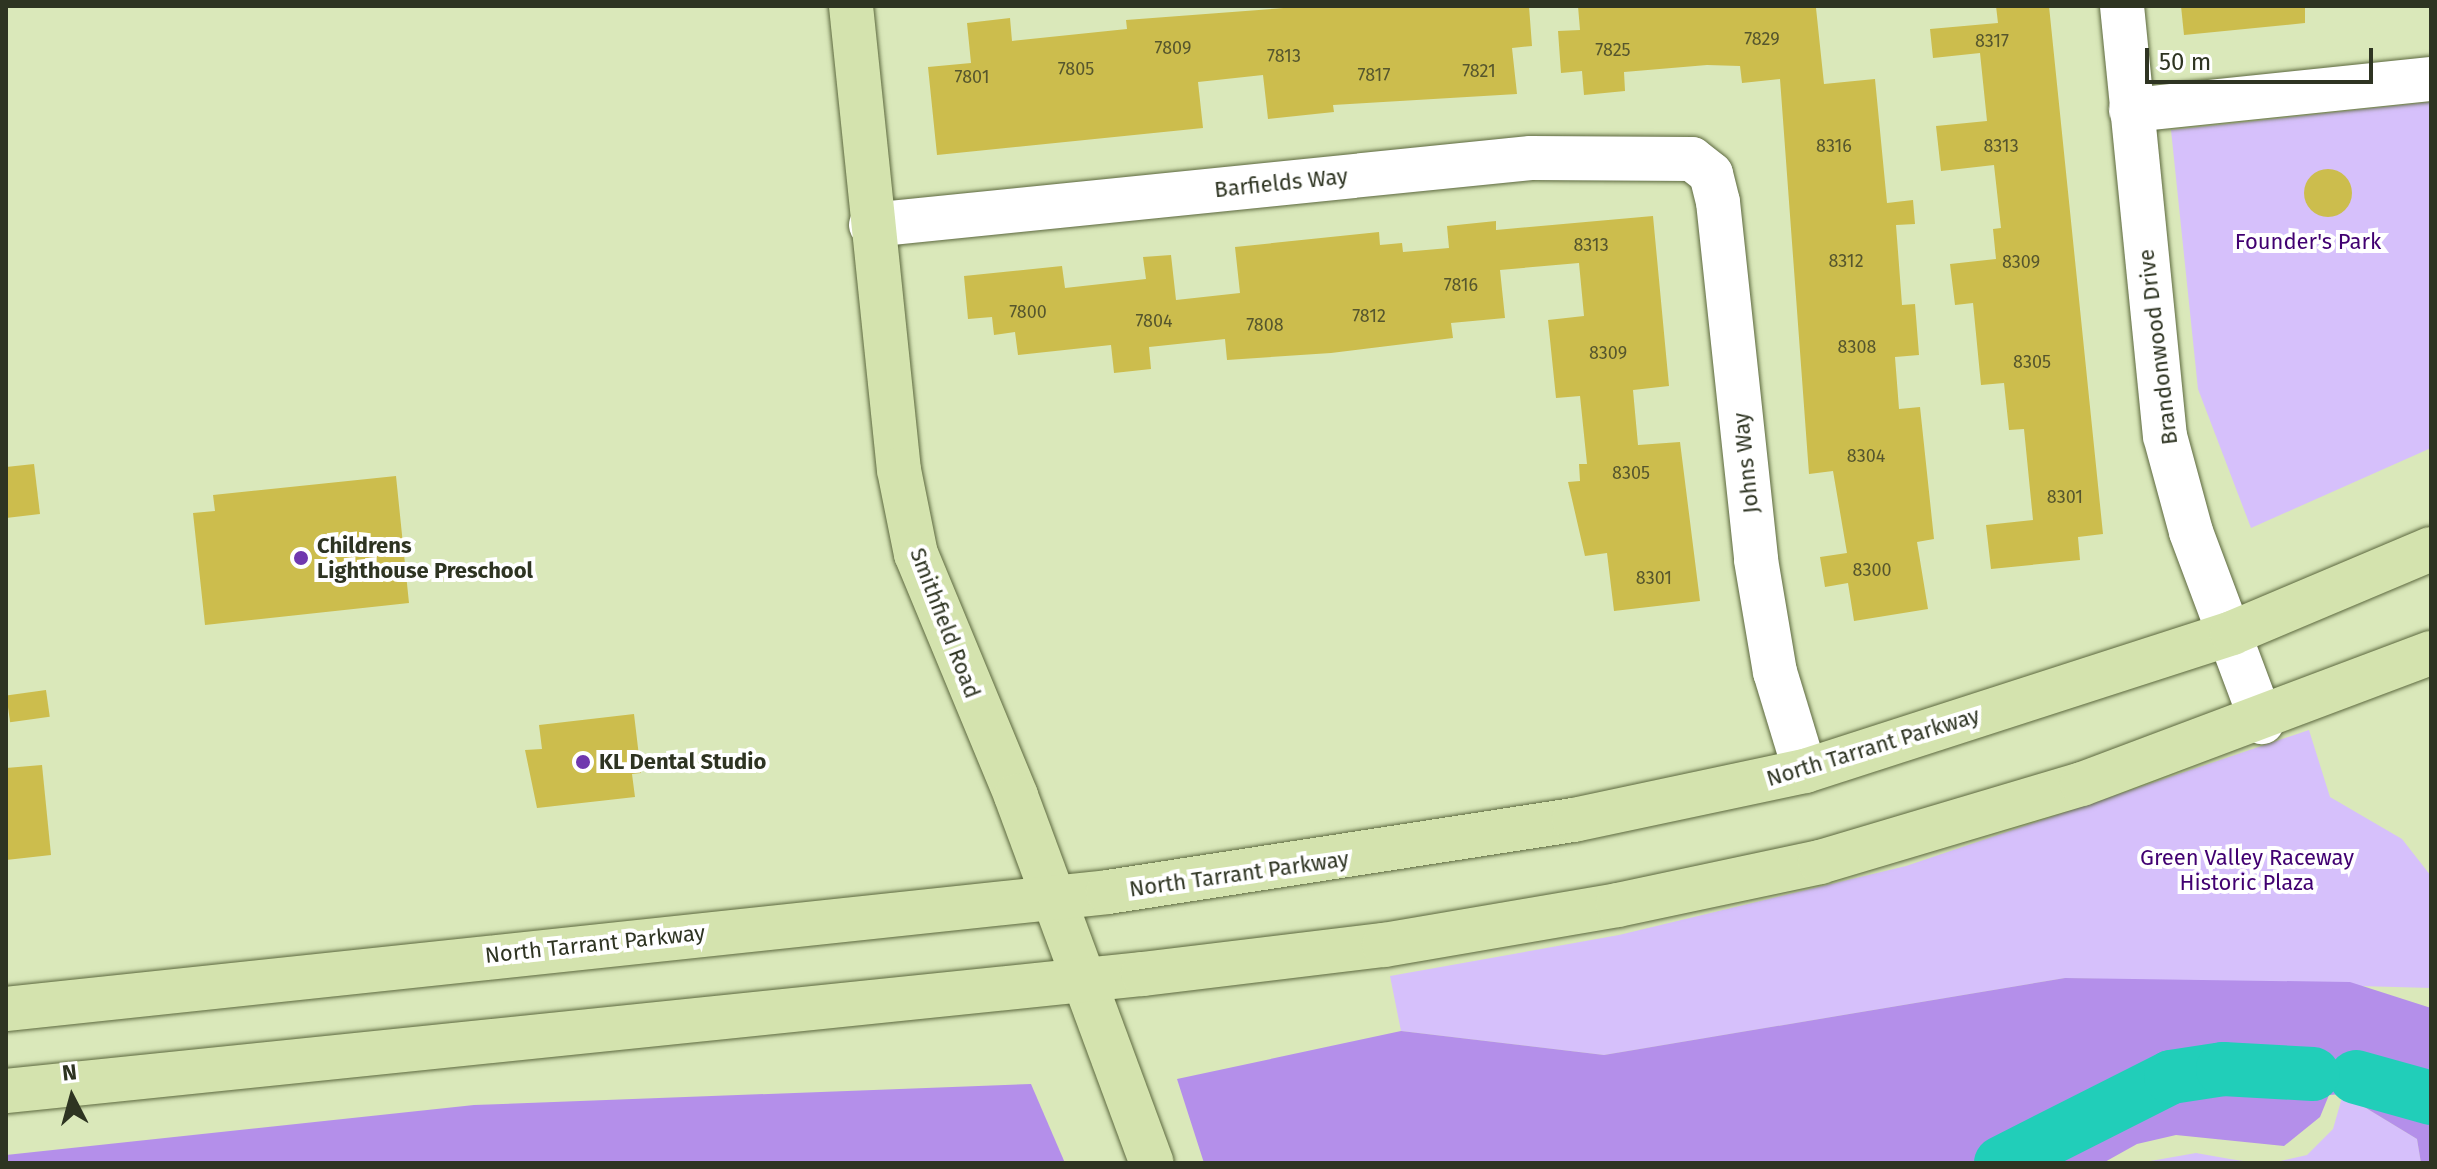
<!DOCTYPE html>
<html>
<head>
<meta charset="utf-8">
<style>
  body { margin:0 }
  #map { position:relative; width:2437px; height:1169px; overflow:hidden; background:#dae8ba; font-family:"Fira Sans",sans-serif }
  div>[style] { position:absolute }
  .green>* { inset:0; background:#d6c0fb }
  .forest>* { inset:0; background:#b48fea }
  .river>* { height:54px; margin:-27px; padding:0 27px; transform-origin:27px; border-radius:27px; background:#21ceb9 }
  .building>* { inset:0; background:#ccbd4d; transform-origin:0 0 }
  .round { border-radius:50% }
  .roads { filter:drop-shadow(0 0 2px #5c683e) drop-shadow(0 0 2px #5c683e) }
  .minor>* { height:44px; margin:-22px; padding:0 22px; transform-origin:22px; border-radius:22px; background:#fff }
  .major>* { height:44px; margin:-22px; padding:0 22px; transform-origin:22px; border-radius:22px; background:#d4e3ae }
  .dots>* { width:22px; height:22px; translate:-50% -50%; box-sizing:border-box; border:4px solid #fff; border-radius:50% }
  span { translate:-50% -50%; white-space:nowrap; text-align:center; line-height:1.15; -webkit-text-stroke:8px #fff; paint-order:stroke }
  .number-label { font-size:18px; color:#56562d }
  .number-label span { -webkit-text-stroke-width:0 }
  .street-label { font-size:22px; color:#2e3422 }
  .park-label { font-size:22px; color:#410071 }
  .poi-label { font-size:22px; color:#2e3422; font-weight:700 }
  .left { translate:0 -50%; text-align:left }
  .frame { position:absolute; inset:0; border:8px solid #2e3422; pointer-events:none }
  .north { position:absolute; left:32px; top:1057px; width:80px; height:80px; -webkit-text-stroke:6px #fff; paint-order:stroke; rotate:354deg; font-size:22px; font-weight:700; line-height:32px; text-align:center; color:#2e3422 }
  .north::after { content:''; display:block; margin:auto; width:28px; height:36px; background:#2e3422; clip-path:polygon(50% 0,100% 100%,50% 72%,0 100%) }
  .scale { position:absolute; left:2145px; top:48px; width:228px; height:36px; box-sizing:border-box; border:4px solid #2e3422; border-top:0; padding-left:10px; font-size:24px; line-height:28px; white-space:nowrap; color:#2e3422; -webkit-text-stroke:6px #fff; paint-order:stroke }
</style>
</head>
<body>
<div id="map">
  <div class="green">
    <div style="clip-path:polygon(2431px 102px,2431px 448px,2251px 528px,2198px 389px,2171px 130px)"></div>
    <div style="clip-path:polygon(2309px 730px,2330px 797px,2402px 839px,2431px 876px,2431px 988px,2065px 978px,1604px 1055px,1401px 1031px,1390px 976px,1619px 935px,1906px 866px)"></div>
    <div style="clip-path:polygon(2343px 1094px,2417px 1139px,2421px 1163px,2272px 1163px,2307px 1155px,2333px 1129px)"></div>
    <div style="clip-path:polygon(2196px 1153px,2230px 1159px,2257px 1163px,2139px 1163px)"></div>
  </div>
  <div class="forest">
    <div style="clip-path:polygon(2065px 978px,2350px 982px,2431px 1008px,2431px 1163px,2421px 1163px,2417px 1139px,2343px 1094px,2329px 1095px,2320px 1117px,2284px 1146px,2176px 1135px,2137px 1144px,2103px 1163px,1204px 1163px,1177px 1079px,1401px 1031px,1604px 1055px)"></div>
    <div style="clip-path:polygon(1031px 1084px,1065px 1163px,6px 1163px,6px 1155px,474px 1105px)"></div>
  </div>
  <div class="river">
    <div style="left:2356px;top:1077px;width:78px;rotate:15.6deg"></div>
    <div style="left:2001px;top:1163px;width:191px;rotate:-26.8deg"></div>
    <div style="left:2171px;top:1077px;width:53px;rotate:-8.7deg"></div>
    <div style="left:2223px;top:1069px;width:90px;rotate:3.2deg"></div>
  </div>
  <div class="building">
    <div style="clip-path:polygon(1311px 6px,1529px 6px,1532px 46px,1512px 48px,1517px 94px,1333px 105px,1334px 112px,1268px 119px,1263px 75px,1198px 82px,1203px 128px,937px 155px,928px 67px,971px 63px,967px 23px,1010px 18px,1012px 41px,1127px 29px,1126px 20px)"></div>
    <div style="clip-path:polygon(1578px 6px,1816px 8px,1824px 84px,1875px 79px,1887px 203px,1913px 200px,1915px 224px,1896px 225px,1902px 305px,1915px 304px,1919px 355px,1895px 357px,1899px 409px,1920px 407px,1934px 539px,1917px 542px,1928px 609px,1854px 621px,1848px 583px,1825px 587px,1820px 557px,1847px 553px,1833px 471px,1809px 474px,1780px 79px,1742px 83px,1740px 66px,1707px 65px,1624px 72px,1625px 91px,1584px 95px,1582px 71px,1561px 73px,1558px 31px,1580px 30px)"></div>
    <div style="clip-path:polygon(1996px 6px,2049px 6px,2103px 534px,2078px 537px,2080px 560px,1991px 569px,1986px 525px,2033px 520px,2024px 429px,2009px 430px,2004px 383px,1981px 385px,1973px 303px,1955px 305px,1950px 264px,1996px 259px,1993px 229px,2001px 228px,1994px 165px,1941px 171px,1936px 126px,1987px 121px,1980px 53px,1933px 58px,1930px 29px,1998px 23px)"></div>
    <div style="clip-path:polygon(2181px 6px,2305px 6px,2305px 23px,2184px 35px)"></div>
    <div class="round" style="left:2304px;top:169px;width:48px;height:48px"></div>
    <div style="clip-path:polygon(1653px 216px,1669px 386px,1633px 390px,1638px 445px,1680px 442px,1700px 601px,1614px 611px,1607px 553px,1585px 556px,1568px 482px,1580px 481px,1579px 464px,1587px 464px,1580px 396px,1556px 398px,1548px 320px,1584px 316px,1579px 263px,1500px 270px,1505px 318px,1451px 323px,1453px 338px,1331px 353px,1227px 360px,1225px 339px,1149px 347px,1151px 369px,1114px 373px,1111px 345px,1018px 355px,1015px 332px,994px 335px,992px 317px,968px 319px,964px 276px,1062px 266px,1065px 288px,1146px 279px,1143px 257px,1171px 255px,1176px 300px,1240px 293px,1235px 247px,1379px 232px,1380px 245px,1402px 243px,1403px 252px,1449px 248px,1447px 226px,1496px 221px,1496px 230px)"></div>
    <div style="clip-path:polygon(34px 464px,40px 514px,6px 518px,6px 467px)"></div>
    <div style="clip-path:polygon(396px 476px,409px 603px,205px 625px,193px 513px,215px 511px,213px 495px)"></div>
    <div style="left:46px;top:690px;width:27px;height:40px;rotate:82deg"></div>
    <div style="clip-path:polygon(634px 714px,641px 773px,632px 774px,635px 797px,537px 808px,525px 750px,542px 749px,539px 725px)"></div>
    <div style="clip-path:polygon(42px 765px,51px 855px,6px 860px,6px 768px)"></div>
  </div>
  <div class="roads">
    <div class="minor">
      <div style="left:2122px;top:6px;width:432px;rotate:84.3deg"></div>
      <div style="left:2165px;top:436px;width:99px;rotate:74.8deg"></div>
      <div style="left:2191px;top:532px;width:203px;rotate:69.5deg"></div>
      <div style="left:2131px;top:110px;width:302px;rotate:-5.9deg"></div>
      <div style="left:871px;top:225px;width:663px;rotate:-5.8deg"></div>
      <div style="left:1531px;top:158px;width:161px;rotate:0.4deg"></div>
      <div style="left:1692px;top:159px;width:24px;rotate:38deg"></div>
      <div style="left:1711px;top:174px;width:29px;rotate:76deg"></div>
      <div style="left:1718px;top:202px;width:360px;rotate:83.9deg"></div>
      <div style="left:1756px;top:560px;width:114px;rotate:80.4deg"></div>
      <div style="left:1775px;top:672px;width:103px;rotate:73.1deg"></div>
    </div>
    <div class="major">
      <div style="left:851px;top:6px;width:466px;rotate:84.1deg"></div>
      <div style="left:899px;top:470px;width:86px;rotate:78.6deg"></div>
      <div style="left:916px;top:554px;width:262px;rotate:67.5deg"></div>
      <div style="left:1016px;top:796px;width:391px;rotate:69.7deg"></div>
      <div style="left:6px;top:1009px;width:1108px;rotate:-6.06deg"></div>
      <div style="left:1108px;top:892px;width:472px;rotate:-8.8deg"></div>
      <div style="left:1574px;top:820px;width:236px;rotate:-12deg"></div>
      <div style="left:1805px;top:771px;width:449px;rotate:-17.9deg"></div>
      <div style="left:2232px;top:633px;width:216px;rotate:-22.9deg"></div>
      <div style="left:6px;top:1091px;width:1143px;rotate:-5.88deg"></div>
      <div style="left:1143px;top:974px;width:243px;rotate:-6.9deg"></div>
      <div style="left:1384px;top:945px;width:237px;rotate:-9.7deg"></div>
      <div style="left:1618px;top:905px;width:207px;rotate:-12deg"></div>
      <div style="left:1820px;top:862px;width:273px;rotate:-16.6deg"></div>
      <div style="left:2082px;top:784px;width:373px;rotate:-20.6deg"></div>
    </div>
  </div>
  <div class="dots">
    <div style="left:301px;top:558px;background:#7038ae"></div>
    <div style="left:583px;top:762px;background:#7038ae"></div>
  </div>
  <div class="number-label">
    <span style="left:1762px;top:39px">7829</span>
    <span style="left:1992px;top:41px">8317</span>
    <span style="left:1173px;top:48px">7809</span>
    <span style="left:1613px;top:50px">7825</span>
    <span style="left:1284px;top:56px">7813</span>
    <span style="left:1076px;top:69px">7805</span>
    <span style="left:1479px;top:71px">7821</span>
    <span style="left:1374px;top:75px">7817</span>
    <span style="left:972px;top:77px">7801</span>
    <span style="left:1834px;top:146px">8316</span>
    <span style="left:2001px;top:146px">8313</span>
    <span style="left:1591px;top:245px">8313</span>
    <span style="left:1846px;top:261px">8312</span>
    <span style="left:2021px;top:262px">8309</span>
    <span style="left:1461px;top:285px">7816</span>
    <span style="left:1028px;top:312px">7800</span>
    <span style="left:1369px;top:316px">7812</span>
    <span style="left:1154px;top:321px">7804</span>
    <span style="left:1265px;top:325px">7808</span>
    <span style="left:1857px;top:347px">8308</span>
    <span style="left:1608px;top:353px">8309</span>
    <span style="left:2032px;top:362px">8305</span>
    <span style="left:1866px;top:456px">8304</span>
    <span style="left:1631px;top:473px">8305</span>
    <span style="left:2065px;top:497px">8301</span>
    <span style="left:1872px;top:570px">8300</span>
    <span style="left:1654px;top:578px">8301</span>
  </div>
  <div class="street-label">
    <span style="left:1281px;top:183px;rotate:-6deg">Barfields Way</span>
    <span style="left:2158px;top:347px;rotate:-97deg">Brandonwood Drive</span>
    <span style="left:1746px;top:463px;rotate:-96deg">Johns Way</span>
    <span style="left:945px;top:623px;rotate:69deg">Smithfield Road</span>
    <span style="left:1873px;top:747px;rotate:-17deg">North Tarrant Parkway</span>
    <span style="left:1239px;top:874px;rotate:-8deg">North Tarrant Parkway</span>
    <span style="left:595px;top:944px;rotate:-6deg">North Tarrant Parkway</span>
  </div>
  <div class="park-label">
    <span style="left:2308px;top:242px">Founder's Park</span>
    <span style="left:2247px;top:870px">Green Valley Raceway<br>Historic Plaza</span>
  </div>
  <div class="poi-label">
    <span class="left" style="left:317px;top:558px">Childrens<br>Lighthouse Preschool</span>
    <span class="left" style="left:599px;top:762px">KL Dental Studio</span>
  </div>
  <div class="frame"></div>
  <div class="north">N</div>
  <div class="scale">50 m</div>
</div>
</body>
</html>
